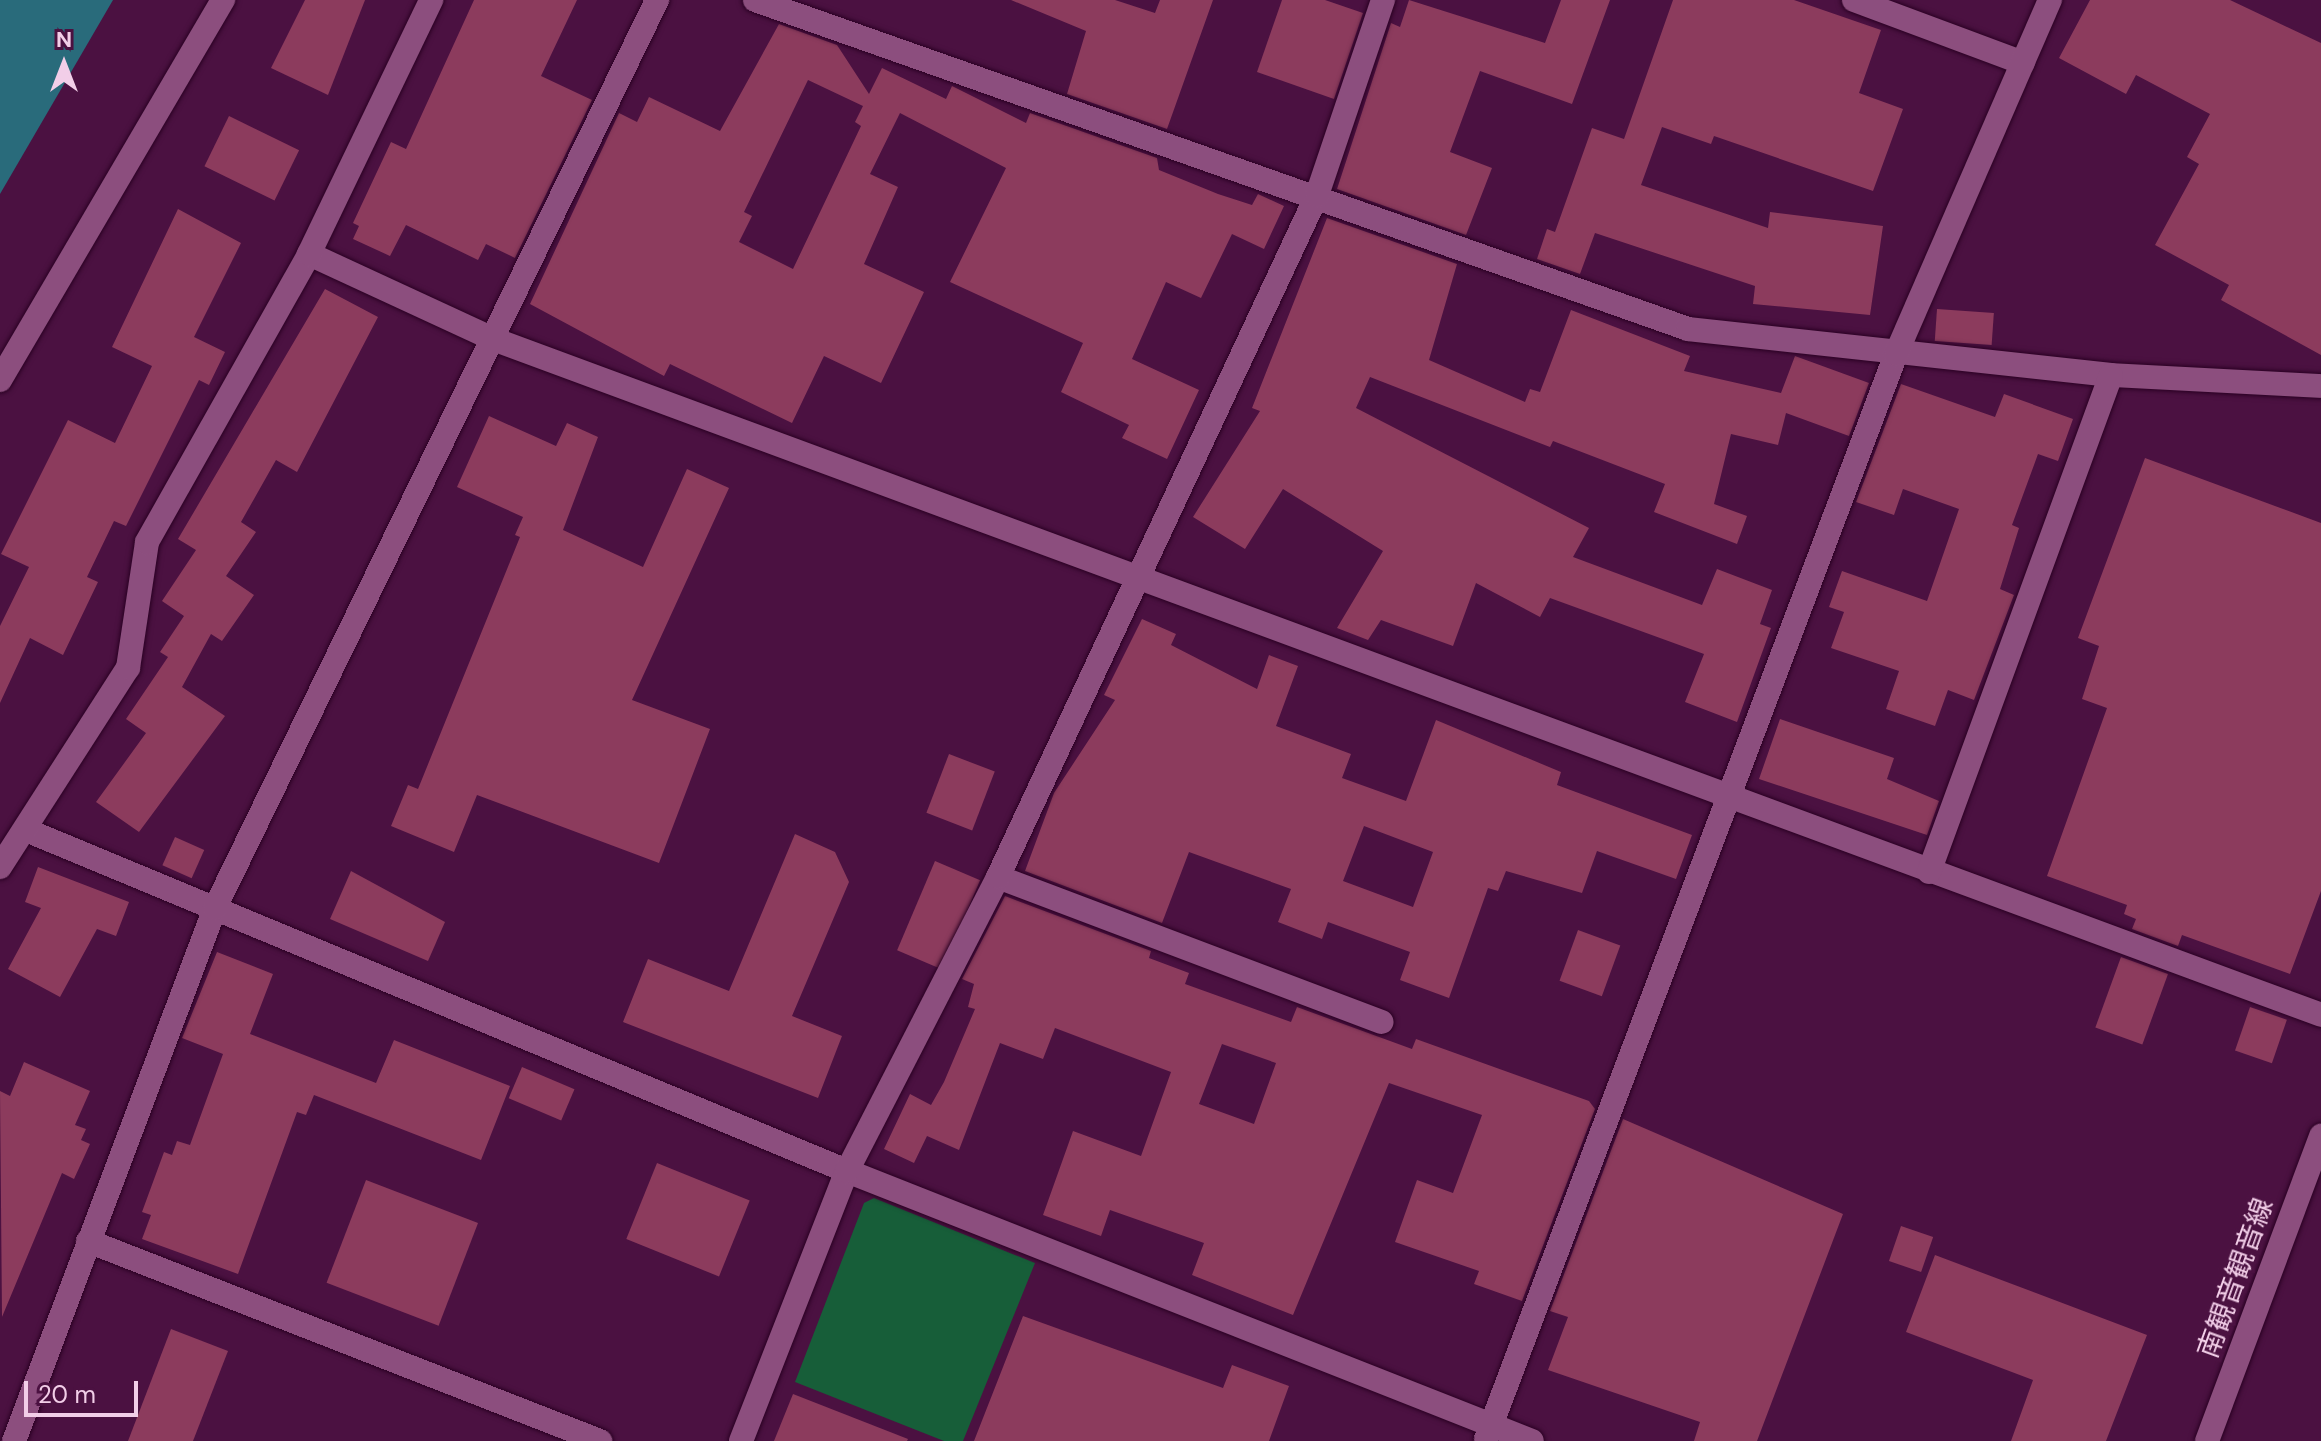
<!DOCTYPE html>
<html>
<head>
<meta charset="utf-8">
<style>
  body { margin:0 }
  #map { position:relative; width:2321px; height:1441px; overflow:hidden; background:#4b1141; font-family:"DM Sans","Noto Sans JP",sans-serif }
  div>[style] { position:absolute }
  .green>* { inset:0; background:#175e39 }
  .water>* { inset:0; background:#296b7b }
  .building>* { inset:0; background:#8c3b5d; transform-origin:0 0 }
  .roads { filter:drop-shadow(0 0 2px #2a0123) drop-shadow(0 0 2px #2a0123) }
  .street>* { height:24px; margin:-12px; padding:0 12px; transform-origin:12px; border-radius:12px; background:#8c4e7e }
  .secondary>* { height:24px; margin:-12px; padding:0 12px; transform-origin:12px; border-radius:12px; background:#8c4e7e }
  span { translate:-50% -50%; white-space:nowrap; text-align:center; line-height:1.15; -webkit-text-stroke:7px #4b1141; paint-order:stroke }
  .street-label { font-size:28px; color:#f2cee8 }
  .north { position:absolute; left:24px; top:24px; width:80px; height:80px; -webkit-text-stroke:6px #4b1141; paint-order:stroke; rotate:0deg; font-size:22px; font-weight:700; line-height:32px; text-align:center; color:#f2cee8 }
  .north::after { content:''; display:block; margin:auto; width:28px; height:36px; background:#f2cee8; clip-path:polygon(50% 0,100% 100%,50% 72%,0 100%) }
  .scale { position:absolute; left:24px; top:1381px; width:114px; height:36px; box-sizing:border-box; border:4px solid #f2cee8; border-top:0; padding-left:10px; font-size:24px; line-height:28px; white-space:nowrap; color:#f2cee8; -webkit-text-stroke:6px #4b1141; paint-order:stroke }
</style>
</head>
<body>
<div id="map">
  <div class="green">
    <div style="clip-path:polygon(874px 1198px,1035px 1263px,963px 1441px,944px 1441px,795px 1382px,864px 1203px)"></div>
  </div>
  <div class="water">
    <div style="clip-path:polygon(0 0,113px 0,0 194px)"></div>
  </div>
  <div class="building">
    <div style="clip-path:polygon(305px 0,365px 0,328px 95px,271px 68px)"></div>
    <div style="clip-path:polygon(474px 0,577px 0,541px 76px,592px 100px,515px 258px,486px 244px,478px 260px,406px 225px,390px 256px,353px 239px,359px 226px,353px 223px,391px 142px,406px 149px)"></div>
    <div style="clip-path:polygon(1011px 0,1115px 0,1155px 13px,1160px 0,1213px 0,1167px 129px,1067px 94px,1086px 31px)"></div>
    <div style="clip-path:polygon(1282px 0,1325px 0,1363px 13px,1334px 99px,1257px 72px)"></div>
    <div style="clip-path:polygon(1409px 0,1545px 43px,1561px 0,1610px 0,1572px 104px,1480px 71px,1450px 152px,1492px 168px,1466px 235px,1337px 189px,1391px 23px,1400px 27px)"></div>
    <div style="clip-path:polygon(1673px 0,1794px 0,1881px 30px,1859px 93px,1903px 109px,1873px 191px,1714px 136px,1711px 144px,1662px 127px,1641px 185px,1768px 228px,1770px 212px,1883px 226px,1870px 315px,1753px 304px,1755px 286px,1595px 233px,1580px 274px,1537px 259px,1547px 229px,1555px 232px,1592px 128px,1624px 139px)"></div>
    <div style="clip-path:polygon(2090px 0,2230px 0,2321px 43px,2321px 355px,2221px 300px,2229px 285px,2155px 245px,2199px 164px,2187px 157px,2210px 114px,2136px 75px,2126px 94px,2059px 58px)"></div>
    <div style="clip-path:polygon(evenodd,779px 24px,837px 45px,869px 94px,882px 68px,946px 99px,952px 86px,1026px 123px,1030px 113px,1157px 158px,1159px 170px,1218px 194px,1252px 205px,1258px 194px,1284px 206px,1264px 249px,1232px 234px,1201px 298px,1166px 282px,1132px 359px,1199px 390px,1167px 459px,1122px 438px,1129px 425px,1061px 392px,1083px 343px,950px 282px,1006px 168px,900px 113px,870px 174px,898px 187px,864px 264px,924px 292px,881px 383px,824px 356px,792px 423px,670px 364px,664px 376px,530px 304px,619px 113px,637px 122px,649px 97px,720px 131px,779px 24px,808px 80px,863px 106px,855px 122px,861px 126px,793px 269px,739px 242px,752px 216px,744px 212px,808px 80px)"></div>
    <div style="left:229px;top:116px;width:78px;height:56px;rotate:26deg"></div>
    <div style="clip-path:polygon(178px 209px,241px 243px,194px 337px,225px 352px,209px 385px,199px 380px,126px 526px,114px 521px,87px 577px,98px 582px,63px 655px,30px 638px,0 703px,0 626px,29px 567px,1px 554px,68px 420px,115px 443px,152px 366px,112px 347px)"></div>
    <div style="clip-path:polygon(1327px 218px,1457px 264px,1429px 360px,1525px 402px,1530px 389px,1540px 392px,1571px 310px,1690px 356px,1684px 371px,1781px 393px,1795px 356px,1869px 383px,1849px 436px,1786px 413px,1778px 445px,1731px 434px,1714px 504px,1747px 516px,1737px 544px,1654px 512px,1665px 484px,1553px 441px,1550px 447px,1370px 377px,1356px 408px,1589px 528px,1573px 557px,1702px 605px,1717px 569px,1772px 590px,1760px 624px,1771px 628px,1737px 722px,1685px 702px,1704px 654px,1550px 598px,1540px 617px,1476px 583px,1453px 646px,1381px 620px,1368px 640px,1337px 628px,1383px 551px,1283px 489px,1245px 549px,1193px 517px,1260px 411px,1252px 408px)"></div>
    <div style="clip-path:polygon(325px 289px,378px 317px,297px 472px,276px 460px,241px 522px,256px 532px,226px 576px,254px 595px,222px 641px,211px 634px,182px 687px,225px 716px,139px 832px,96px 802px,146px 733px,126px 719px,168px 657px,160px 652px,184px 616px,162px 601px,196px 550px,178px 539px)"></div>
    <div style="left:1937px;top:309px;width:57px;height:32px;rotate:4deg"></div>
    <div style="clip-path:polygon(1901px 384px,1995px 417px,2004px 394px,2073px 419px,2058px 461px,2038px 454px,2012px 525px,2019px 528px,2000px 589px,2014px 595px,1974px 700px,1948px 690px,1935px 726px,1886px 709px,1899px 671px,1831px 648px,1844px 612px,1829px 607px,1842px 571px,1927px 601px,1959px 509px,1903px 489px,1894px 515px,1856px 502px)"></div>
    <div style="clip-path:polygon(489px 416px,556px 446px,567px 423px,598px 437px,563px 530px,643px 567px,687px 469px,729px 488px,632px 700px,710px 729px,659px 863px,477px 795px,454px 852px,391px 826px,408px 785px,418px 789px,520px 537px,515px 535px,523px 517px,457px 487px)"></div>
    <div style="clip-path:polygon(2145px 458px,2321px 523px,2321px 891px,2290px 974px,2182px 935px,2178px 946px,2132px 929px,2136px 919px,2124px 914px,2127px 905px,2047px 876px,2107px 708px,2082px 699px,2099px 646px,2078px 638px)"></div>
    <div style="clip-path:polygon(evenodd,1142px 619px,1176px 634px,1171px 645px,1257px 689px,1269px 655px,1298px 666px,1276px 726px,1351px 754px,1342px 778px,1406px 801px,1436px 720px,1561px 772px,1557px 785px,1692px 835px,1676px 879px,1597px 851px,1582px 893px,1506px 871px,1498px 891px,1488px 888px,1449px 998px,1400px 980px,1410px 952px,1328px 922px,1322px 939px,1278px 922px,1291px 889px,1189px 852px,1162px 923px,1025px 871px,1054px 793px,1115px 700px,1104px 695px,1142px 619px,1364px 826px,1433px 852px,1413px 907px,1343px 881px,1364px 826px)"></div>
    <div style="clip-path:polygon(1780px 719px,1894px 758px,1887px 779px,1939px 801px,1927px 835px,1759px 779px)"></div>
    <div style="left:949px;top:754px;width:49px;height:63px;rotate:21deg"></div>
    <div style="clip-path:polygon(795px 834px,835px 852px,849px 882px,792px 1016px,842px 1036px,818px 1098px,623px 1022px,648px 959px,729px 991px)"></div>
    <div style="left:175px;top:837px;width:32px;height:31px;rotate:24deg"></div>
    <div style="left:935px;top:861px;width:49px;height:97px;rotate:23deg"></div>
    <div style="clip-path:polygon(38px 867px,129px 902px,116px 936px,97px 929px,60px 997px,8px 969px,41px 908px,25px 902px)"></div>
    <div style="clip-path:polygon(351px 871px,445px 922px,428px 961px,330px 919px)"></div>
    <div style="clip-path:polygon(evenodd,1005px 896px,1151px 951px,1149px 958px,1189px 973px,1185px 984px,1291px 1022px,1297px 1007px,1412px 1049px,1416px 1039px,1589px 1101px,1595px 1109px,1522px 1301px,1474px 1284px,1479px 1271px,1395px 1242px,1417px 1180px,1453px 1193px,1482px 1115px,1389px 1083px,1293px 1315px,1192px 1275px,1204px 1243px,1110px 1210px,1101px 1236px,1043px 1215px,1073px 1131px,1141px 1156px,1171px 1072px,1055px 1028px,1043px 1059px,1000px 1043px,959px 1150px,927px 1136px,914px 1163px,884px 1149px,910px 1094px,931px 1105px,944px 1082px,975px 1009px,968px 1007px,974px 984px,962px 979px,1005px 896px,1222px 1044px,1276px 1063px,1254px 1124px,1199px 1104px,1222px 1044px)"></div>
    <div style="left:1578px;top:930px;width:45px;height:54px;rotate:20deg"></div>
    <div style="clip-path:polygon(217px 952px,273px 974px,250px 1034px,376px 1083px,394px 1040px,510px 1086px,481px 1160px,314px 1095px,306px 1115px,297px 1112px,238px 1274px,142px 1239px,151px 1215px,142px 1212px,164px 1152px,172px 1155px,177px 1141px,190px 1145px,223px 1054px,182px 1038px)"></div>
    <div style="left:2121px;top:957px;width:50px;height:75px;rotate:20deg"></div>
    <div style="left:2250px;top:1007px;width:39px;height:46px;rotate:19deg"></div>
    <div style="clip-path:polygon(24px 1062px,90px 1091px,75px 1125px,86px 1129px,81px 1140px,90px 1144px,74px 1179px,62px 1173px,2px 1317px,0 1091px,10px 1096px)"></div>
    <div style="left:522px;top:1067px;width:57px;height:34px;rotate:23deg"></div>
    <div style="clip-path:polygon(1623px 1119px,1843px 1214px,1757px 1441px,1694px 1441px,1700px 1422px,1548px 1370px,1568px 1317px,1550px 1311px)"></div>
    <div style="left:657px;top:1163px;width:100px;height:82px;rotate:22deg"></div>
    <div style="left:366px;top:1180px;width:120px;height:110px;rotate:21deg"></div>
    <div style="left:1901px;top:1226px;width:34px;height:37px;rotate:19deg"></div>
    <div style="clip-path:polygon(1935px 1255px,2147px 1335px,2106px 1441px,2011px 1441px,2033px 1380px,1906px 1332px)"></div>
    <div style="clip-path:polygon(1023px 1316px,1223px 1388px,1232px 1365px,1289px 1386px,1269px 1441px,974px 1441px)"></div>
    <div style="clip-path:polygon(171px 1329px,228px 1351px,193px 1441px,128px 1441px)"></div>
    <div style="clip-path:polygon(793px 1394px,908px 1439px,907px 1441px,774px 1441px)"></div>
  </div>
  <div class="roads">
    <div class="street">
      <div style="left:755px;top:0;width:989px;rotate:19.42deg"></div>
      <div style="left:1688px;top:329px;width:425px;rotate:6.2deg"></div>
      <div style="left:2111px;top:375px;width:210px;rotate:3deg"></div>
      <div style="left:1854px;top:0;width:180px;rotate:20.4deg"></div>
      <div style="left:309px;top:254px;width:203px;rotate:24.8deg"></div>
      <div style="left:493px;top:339px;width:1949px;rotate:20.29deg"></div>
      <div style="left:26px;top:830px;width:889px;rotate:22.56deg"></div>
      <div style="left:847px;top:1171px;width:736px;rotate:21.51deg"></div>
      <div style="left:0;top:867px;width:237px;rotate:-57.3deg"></div>
      <div style="left:128px;top:668px;width:127px;rotate:-81.4deg"></div>
      <div style="left:147px;top:542px;width:330px;rotate:-60.6deg"></div>
      <div style="left:309px;top:254px;width:282px;rotate:-64.3deg"></div>
      <div style="left:1929px;top:872px;width:529px;rotate:-69.89deg"></div>
      <div style="left:998px;top:877px;width:410px;rotate:20.7deg"></div>
      <div style="left:88px;top:1241px;width:550px;rotate:21.34deg"></div>
      <div style="left:1486px;top:1439px;width:1160px;rotate:-69.3deg"></div>
      <div style="left:1896px;top:354px;width:386px;rotate:-66.5deg"></div>
      <div style="left:14px;top:1441px;width:570px;rotate:-69.34deg"></div>
      <div style="left:215px;top:908px;width:1010px;rotate:-64.04deg"></div>
      <div style="left:741px;top:1441px;width:290px;rotate:-68.6deg"></div>
      <div style="left:847px;top:1171px;width:331px;rotate:-62.8deg"></div>
      <div style="left:998px;top:877px;width:753px;rotate:-64.93deg"></div>
      <div style="left:1317px;top:195px;width:206px;rotate:-71.3deg"></div>
    </div>
    <div class="secondary">
      <div style="left:0;top:380px;width:441px;rotate:-59.6deg"></div>
      <div style="left:2207px;top:1441px;width:326px;rotate:-69.5deg"></div>
    </div>
  </div>
  <div class="street-label">
    <span style="left:2236px;top:1278px;rotate:-70deg">南観音観音線</span>
  </div>
  <div class="north">N</div>
  <div class="scale">20 m</div>
</div>
</body>
</html>
